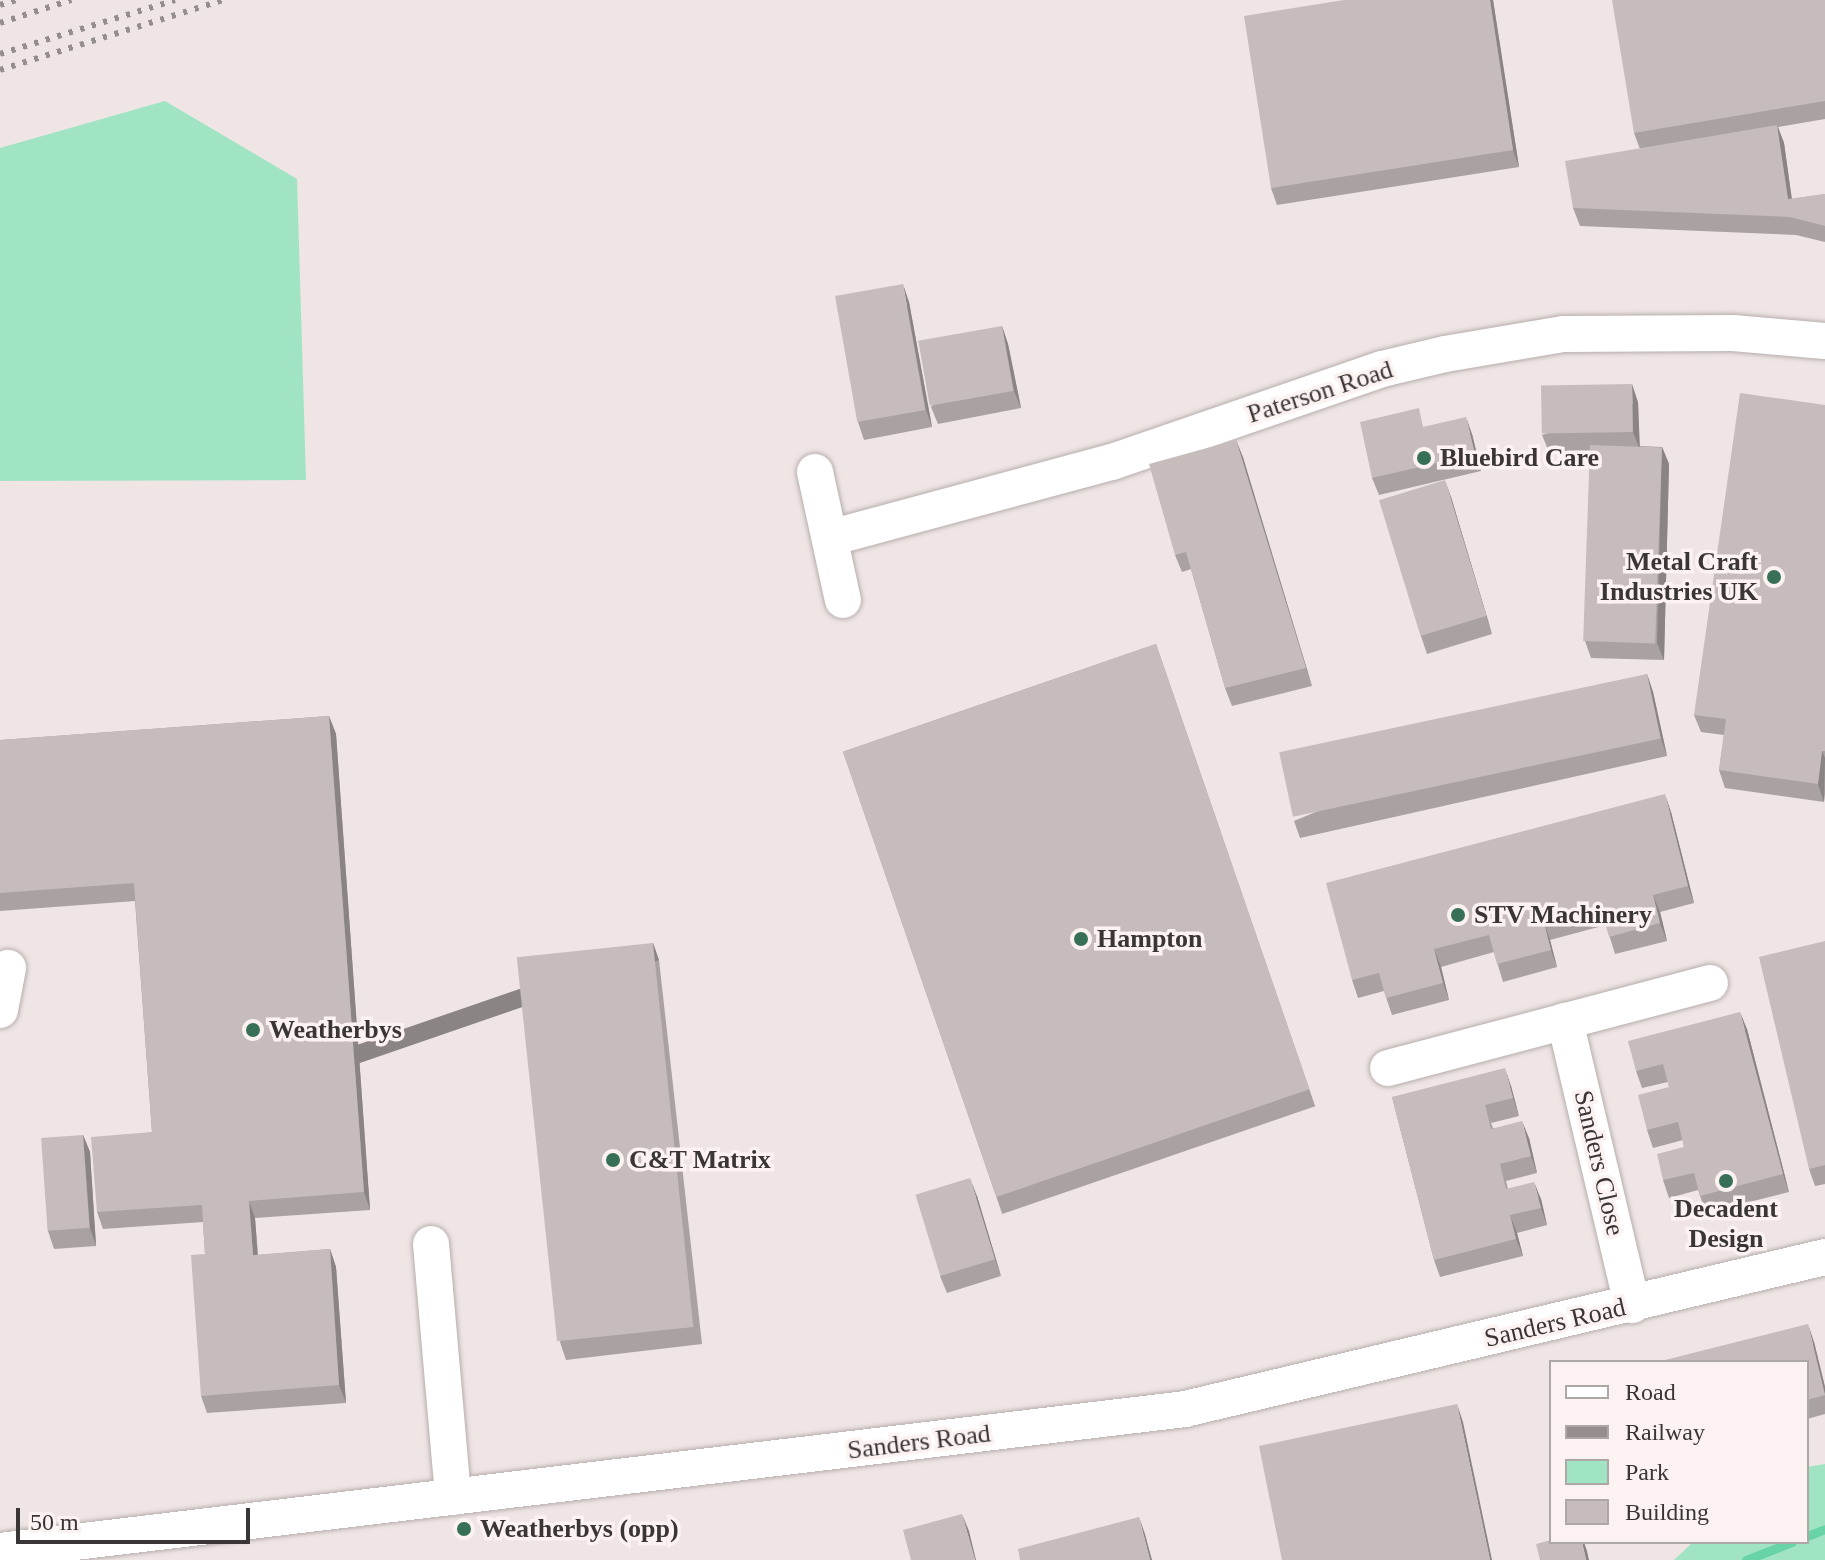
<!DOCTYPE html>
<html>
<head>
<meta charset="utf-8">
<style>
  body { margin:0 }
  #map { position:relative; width:1825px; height:1560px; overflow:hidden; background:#eee5e4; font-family:Georgia,serif }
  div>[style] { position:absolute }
  .green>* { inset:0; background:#a0e4c4 }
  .stream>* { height:9px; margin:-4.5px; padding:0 4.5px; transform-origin:4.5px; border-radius:4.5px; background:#68d3a6 }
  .roads { filter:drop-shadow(0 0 2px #b6adac) drop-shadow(0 0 2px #b6adac) }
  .minor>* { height:36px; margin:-18px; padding:0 18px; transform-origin:18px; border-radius:18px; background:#fff }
  .rail>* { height:6px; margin-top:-3px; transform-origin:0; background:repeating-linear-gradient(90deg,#948e8d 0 4px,transparent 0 12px) }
  .wall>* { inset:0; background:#a9a2a1; transform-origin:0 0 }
  .shaded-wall>* { inset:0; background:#8a8483; transform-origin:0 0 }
  .building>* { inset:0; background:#c5bcbb; transform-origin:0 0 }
  .dots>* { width:22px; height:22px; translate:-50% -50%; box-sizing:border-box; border:4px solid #fbf2f1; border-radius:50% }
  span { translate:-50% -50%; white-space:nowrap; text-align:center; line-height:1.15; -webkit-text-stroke:7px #fbf2f1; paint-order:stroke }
  .street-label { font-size:26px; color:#393635 }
  .poi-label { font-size:26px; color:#393635; font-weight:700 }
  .left { translate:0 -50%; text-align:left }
  .right { translate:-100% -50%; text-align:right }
  .legend { position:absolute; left:1549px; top:1360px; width:260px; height:184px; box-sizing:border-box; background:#fbf2f1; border:2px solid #ada7a6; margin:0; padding:10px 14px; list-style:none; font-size:24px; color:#393635 }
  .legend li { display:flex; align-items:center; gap:16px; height:40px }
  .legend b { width:40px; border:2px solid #ada7a6 }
  .scale { position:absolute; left:16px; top:1508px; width:234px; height:36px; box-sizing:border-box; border:4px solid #393635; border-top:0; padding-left:10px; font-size:24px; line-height:28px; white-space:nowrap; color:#393635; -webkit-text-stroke:6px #fbf2f1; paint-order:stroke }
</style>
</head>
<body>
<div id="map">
  <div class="green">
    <div style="clip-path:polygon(165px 101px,297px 179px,306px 480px,0 481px,0 148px)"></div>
    <div style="clip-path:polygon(1825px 1464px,1825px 1560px,1674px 1560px,1693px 1542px,1807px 1542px,1807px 1467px)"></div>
  </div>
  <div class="stream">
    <div style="left:1807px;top:1536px;width:19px;rotate:-21deg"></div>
    <div style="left:1746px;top:1560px;width:49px;rotate:-21.4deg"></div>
  </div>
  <div class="roads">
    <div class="minor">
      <div style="left:815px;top:472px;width:131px;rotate:77.7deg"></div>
      <div style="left:830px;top:538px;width:292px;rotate:-15.1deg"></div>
      <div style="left:1112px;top:462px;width:286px;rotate:-19deg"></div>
      <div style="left:1382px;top:369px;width:65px;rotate:-13.4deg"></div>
      <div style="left:1445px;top:354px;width:120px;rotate:-9.6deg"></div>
      <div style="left:1563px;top:334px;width:170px;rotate:-0.3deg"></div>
      <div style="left:1733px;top:333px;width:92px;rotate:5deg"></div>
      <div style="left:0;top:1010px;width:43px;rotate:-79.2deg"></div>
      <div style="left:1565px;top:1021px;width:292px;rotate:76.7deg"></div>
      <div style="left:1388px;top:1068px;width:333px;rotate:-14.8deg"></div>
      <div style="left:431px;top:1244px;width:254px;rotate:85deg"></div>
      <div style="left:0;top:1551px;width:1193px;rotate:-6.83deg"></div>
      <div style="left:1185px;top:1409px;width:658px;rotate:-13.36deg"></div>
    </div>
  </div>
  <div class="rail">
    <div style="left:0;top:5px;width:17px;rotate:-17deg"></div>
    <div style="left:0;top:23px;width:75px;rotate:-17.9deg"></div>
    <div style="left:0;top:54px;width:183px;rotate:-17.1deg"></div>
    <div style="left:0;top:70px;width:235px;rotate:-17.4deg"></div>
  </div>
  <div class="wall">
    <div style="clip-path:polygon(1493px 0,1519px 167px,1277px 205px,1271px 188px)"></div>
    <div style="clip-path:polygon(1825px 0,1825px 119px,1778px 127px,1784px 143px,1792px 199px,1825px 194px,1825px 242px,1796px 235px,1580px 226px,1573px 208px,1640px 149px,1634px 133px)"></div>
    <div style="clip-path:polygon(909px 302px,932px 427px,864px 440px,858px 422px)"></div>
    <div style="clip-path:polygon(1002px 326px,1008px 344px,1021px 408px,938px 424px,931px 407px)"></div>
    <div style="clip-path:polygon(1638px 402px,1639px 446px,1662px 447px,1669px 464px,1664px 660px,1591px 658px,1585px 641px,1590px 451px,1549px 452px,1542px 435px)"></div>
    <div style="clip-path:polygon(1825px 405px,1825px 794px,1824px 802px,1725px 788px,1719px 770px,1724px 735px,1701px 732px,1694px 715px)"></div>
    <div style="clip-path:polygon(1425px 427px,1472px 434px,1481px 471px,1379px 495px,1372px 478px)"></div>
    <div style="clip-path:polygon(1236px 440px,1312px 686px,1232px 706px,1225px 688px,1191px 569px,1182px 572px,1175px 555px)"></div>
    <div style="clip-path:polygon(1451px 497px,1492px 634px,1427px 654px,1421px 636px)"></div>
    <div style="left:1156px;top:644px;width:489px;height:331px;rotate:71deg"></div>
    <div style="clip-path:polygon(1647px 674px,1653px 692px,1667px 756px,1300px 838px,1294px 821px)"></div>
    <div style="clip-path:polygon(329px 716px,336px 734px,370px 1210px,255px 1218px,258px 1255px,330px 1249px,336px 1267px,346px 1403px,207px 1413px,201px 1396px,205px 1254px,203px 1222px,103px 1229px,97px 1212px,152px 1132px,135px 901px,0 911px,0 740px)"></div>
    <div style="clip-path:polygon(1671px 812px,1694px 903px,1660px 912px,1667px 941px,1615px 954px,1606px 925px,1550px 940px,1557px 967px,1503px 982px,1494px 952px,1441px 967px,1449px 1000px,1392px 1015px,1384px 991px,1358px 998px,1352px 980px)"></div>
    <div style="clip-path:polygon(1825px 941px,1825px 1184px,1815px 1186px,1809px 1169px)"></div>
    <div style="clip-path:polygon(653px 943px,659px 960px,702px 1344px,566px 1360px,560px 1342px)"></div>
    <div style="clip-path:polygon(1747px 1029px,1789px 1192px,1706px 1213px,1698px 1190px,1669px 1198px,1663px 1180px,1684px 1147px,1683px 1140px,1653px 1148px,1647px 1130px,1669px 1087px,1668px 1082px,1642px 1088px,1636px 1071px)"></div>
    <div style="clip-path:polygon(1511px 1086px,1519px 1116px,1491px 1123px,1493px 1128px,1529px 1138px,1537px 1173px,1506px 1181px,1508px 1189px,1541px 1199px,1547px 1225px,1517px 1233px,1523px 1256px,1440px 1277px,1434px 1260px,1392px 1097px)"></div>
    <div style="clip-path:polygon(83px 1135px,90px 1152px,96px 1246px,54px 1249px,48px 1231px)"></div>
    <div style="clip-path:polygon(977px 1196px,1001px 1276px,947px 1293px,940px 1276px)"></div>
    <div style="clip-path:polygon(1814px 1342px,1825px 1387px,1825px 1414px,1807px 1419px,1807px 1362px)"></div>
  </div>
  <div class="shaded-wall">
    <div style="clip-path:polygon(1490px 0,1493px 0,1519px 167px,1513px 150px)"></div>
    <div style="clip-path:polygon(1777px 125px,1784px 143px,1794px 216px,1788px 199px)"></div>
    <div style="clip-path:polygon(903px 284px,909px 302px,932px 427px,926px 410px)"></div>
    <div style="clip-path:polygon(1002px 326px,1008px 344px,1021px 408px,1014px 391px)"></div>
    <div style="clip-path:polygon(1632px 384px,1638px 402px,1640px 450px,1633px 432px)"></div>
    <div style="clip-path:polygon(1466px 417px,1472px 434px,1481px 471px,1475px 454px)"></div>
    <div style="clip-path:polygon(1236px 440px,1243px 457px,1312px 686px,1306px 668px)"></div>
    <div style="clip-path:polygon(1662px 447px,1669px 464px,1664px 660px,1657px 643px)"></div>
    <div style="clip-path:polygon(1445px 480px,1451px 497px,1492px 634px,1486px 616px)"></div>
    <div style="clip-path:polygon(1647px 674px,1653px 692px,1667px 756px,1661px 739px)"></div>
    <div style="clip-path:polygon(329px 716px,336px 734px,370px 1210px,364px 1192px)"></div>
    <div style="clip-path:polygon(1822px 751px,1825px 758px,1824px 802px,1818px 784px)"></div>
    <div style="clip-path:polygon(1665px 794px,1671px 812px,1694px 903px,1688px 886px)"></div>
    <div style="clip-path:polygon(1653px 895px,1660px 912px,1667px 941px,1660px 923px)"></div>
    <div style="clip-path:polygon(1544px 923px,1550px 940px,1557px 967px,1551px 950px)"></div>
    <div style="left:653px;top:943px;width:18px;height:386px;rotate:71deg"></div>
    <div style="clip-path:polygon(1434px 949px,1441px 967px,1449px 1000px,1443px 983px)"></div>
    <div style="clip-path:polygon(1740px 1012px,1747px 1029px,1789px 1192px,1783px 1174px)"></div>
    <div style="clip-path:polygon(1505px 1068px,1511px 1086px,1519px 1116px,1513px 1098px)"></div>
    <div style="clip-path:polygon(1522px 1121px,1529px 1138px,1537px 1173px,1531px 1156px)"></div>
    <div style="clip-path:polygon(83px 1135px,90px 1152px,96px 1246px,90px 1228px)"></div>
    <div style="clip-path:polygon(970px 1178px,977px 1196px,1001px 1276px,995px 1259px)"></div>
    <div style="clip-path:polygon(1534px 1182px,1541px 1199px,1547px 1225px,1541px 1208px)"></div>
    <div style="clip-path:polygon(249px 1201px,255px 1218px,259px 1273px,253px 1255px)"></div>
    <div style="clip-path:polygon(1510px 1215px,1517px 1233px,1523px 1256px,1516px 1239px)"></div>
    <div style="clip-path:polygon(330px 1249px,336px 1267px,346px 1403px,339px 1385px)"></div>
    <div style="clip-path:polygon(1808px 1324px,1814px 1342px,1825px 1387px,1825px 1395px)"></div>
    <div style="clip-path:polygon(1457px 1404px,1463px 1422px,1492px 1560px,1490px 1560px)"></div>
    <div style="clip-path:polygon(962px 1514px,969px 1531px,976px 1560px,975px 1560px)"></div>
    <div style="clip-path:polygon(1139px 1517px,1145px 1534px,1152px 1560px,1150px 1560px)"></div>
    <div style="clip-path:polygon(1582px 1542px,1584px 1542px,1587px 1551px,1589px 1560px,1586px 1560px)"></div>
  </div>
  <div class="building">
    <div style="clip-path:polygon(1344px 0,1490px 0,1513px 150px,1271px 188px,1244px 16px)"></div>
    <div style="clip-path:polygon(1612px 0,1825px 0,1825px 101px,1634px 133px)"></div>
    <div style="clip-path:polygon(1777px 125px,1788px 199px,1825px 194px,1825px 226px,1790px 217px,1573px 208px,1565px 161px)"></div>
    <div style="left:903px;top:284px;width:128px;height:69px;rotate:80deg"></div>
    <div style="left:1002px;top:326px;width:66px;height:85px;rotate:80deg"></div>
    <div style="left:1632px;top:384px;width:48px;height:91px;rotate:89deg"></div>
    <div style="clip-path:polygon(1740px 393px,1825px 405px,1825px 751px,1822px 751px,1818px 784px,1719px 770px,1726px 719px,1694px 715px)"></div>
    <div style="clip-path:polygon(1419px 408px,1423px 427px,1466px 417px,1475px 454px,1372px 478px,1360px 422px)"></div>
    <div style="clip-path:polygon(1236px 440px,1306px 668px,1225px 688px,1186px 552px,1175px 555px,1149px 464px)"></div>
    <div style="left:1590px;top:445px;width:72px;height:196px;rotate:2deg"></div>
    <div style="left:1445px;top:480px;width:142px;height:69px;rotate:73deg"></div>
    <div style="left:1156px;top:644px;width:471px;height:331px;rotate:71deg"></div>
    <div style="left:1647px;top:674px;width:66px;height:376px;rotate:78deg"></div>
    <div style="clip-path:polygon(329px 716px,364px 1192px,249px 1201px,253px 1255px,330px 1249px,339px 1385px,201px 1396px,191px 1255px,205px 1254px,202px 1205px,97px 1212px,91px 1137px,152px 1132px,134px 883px,0 893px,0 740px)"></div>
    <div style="clip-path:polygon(1665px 794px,1688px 886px,1653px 895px,1660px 923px,1609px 937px,1601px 907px,1544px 923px,1551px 950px,1497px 964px,1489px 935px,1434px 949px,1443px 983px,1386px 998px,1379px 973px,1352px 980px,1326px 883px)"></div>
    <div style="clip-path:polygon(1825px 941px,1825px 1165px,1809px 1169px,1759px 957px)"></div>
    <div style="left:653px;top:943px;width:386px;height:137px;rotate:84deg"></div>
    <div style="clip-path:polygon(1740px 1012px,1783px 1174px,1700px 1196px,1694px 1173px,1663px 1180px,1657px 1154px,1684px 1147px,1678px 1122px,1647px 1130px,1638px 1095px,1669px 1087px,1663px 1064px,1636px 1071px,1628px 1041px)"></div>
    <div style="clip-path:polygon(1505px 1068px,1513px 1098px,1485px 1105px,1491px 1129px,1522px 1121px,1531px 1156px,1500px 1164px,1506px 1189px,1534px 1182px,1541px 1208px,1510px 1215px,1516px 1239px,1434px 1260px,1392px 1097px)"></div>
    <div style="left:83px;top:1135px;width:93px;height:42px;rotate:86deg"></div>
    <div style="left:970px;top:1178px;width:85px;height:57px;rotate:73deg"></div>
    <div style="clip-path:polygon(1808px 1324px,1825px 1395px,1807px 1400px,1807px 1362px,1657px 1362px)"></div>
    <div style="clip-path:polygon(1457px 1404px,1490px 1560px,1282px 1560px,1259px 1446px)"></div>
    <div style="clip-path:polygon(962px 1514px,975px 1560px,911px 1560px,903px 1530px)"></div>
    <div style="clip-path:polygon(1139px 1517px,1150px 1560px,1020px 1560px,1018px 1549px)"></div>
    <div style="clip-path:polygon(1551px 1540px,1551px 1542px,1582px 1542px,1586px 1560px,1540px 1560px,1536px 1544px)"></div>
  </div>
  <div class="dots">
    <div style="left:1424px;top:458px;background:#377057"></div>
    <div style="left:1774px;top:577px;background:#377057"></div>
    <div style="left:1458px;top:915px;background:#377057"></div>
    <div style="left:1081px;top:939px;background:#377057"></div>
    <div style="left:253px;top:1030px;background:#377057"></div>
    <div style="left:613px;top:1160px;background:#377057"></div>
    <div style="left:1726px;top:1181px;background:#377057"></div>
    <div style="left:464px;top:1529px;background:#377057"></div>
  </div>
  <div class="street-label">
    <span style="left:1320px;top:392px;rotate:-18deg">Paterson Road</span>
    <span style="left:1599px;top:1163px;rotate:77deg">Sanders Close</span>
    <span style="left:1555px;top:1323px;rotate:-13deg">Sanders Road</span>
    <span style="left:919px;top:1442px;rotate:-7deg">Sanders Road</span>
  </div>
  <div class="poi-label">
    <span class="left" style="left:1440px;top:458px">Bluebird Care</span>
    <span class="right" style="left:1758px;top:577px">Metal Craft<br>Industries UK</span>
    <span class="left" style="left:1474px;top:915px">STV Machinery</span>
    <span class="left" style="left:1097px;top:939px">Hampton</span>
    <span class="left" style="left:269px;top:1030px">Weatherbys</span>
    <span class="left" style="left:629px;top:1160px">C&amp;T Matrix</span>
    <span style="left:1726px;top:1224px">Decadent<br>Design</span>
    <span class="left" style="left:480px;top:1529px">Weatherbys (opp)</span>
  </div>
  <ul class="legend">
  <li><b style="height:10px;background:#fff"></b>Road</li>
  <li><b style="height:10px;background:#948e8d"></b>Railway</li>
  <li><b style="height:22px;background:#a0e4c4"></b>Park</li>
  <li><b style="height:22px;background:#c5bcbb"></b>Building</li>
  </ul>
  <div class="scale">50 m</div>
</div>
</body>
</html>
